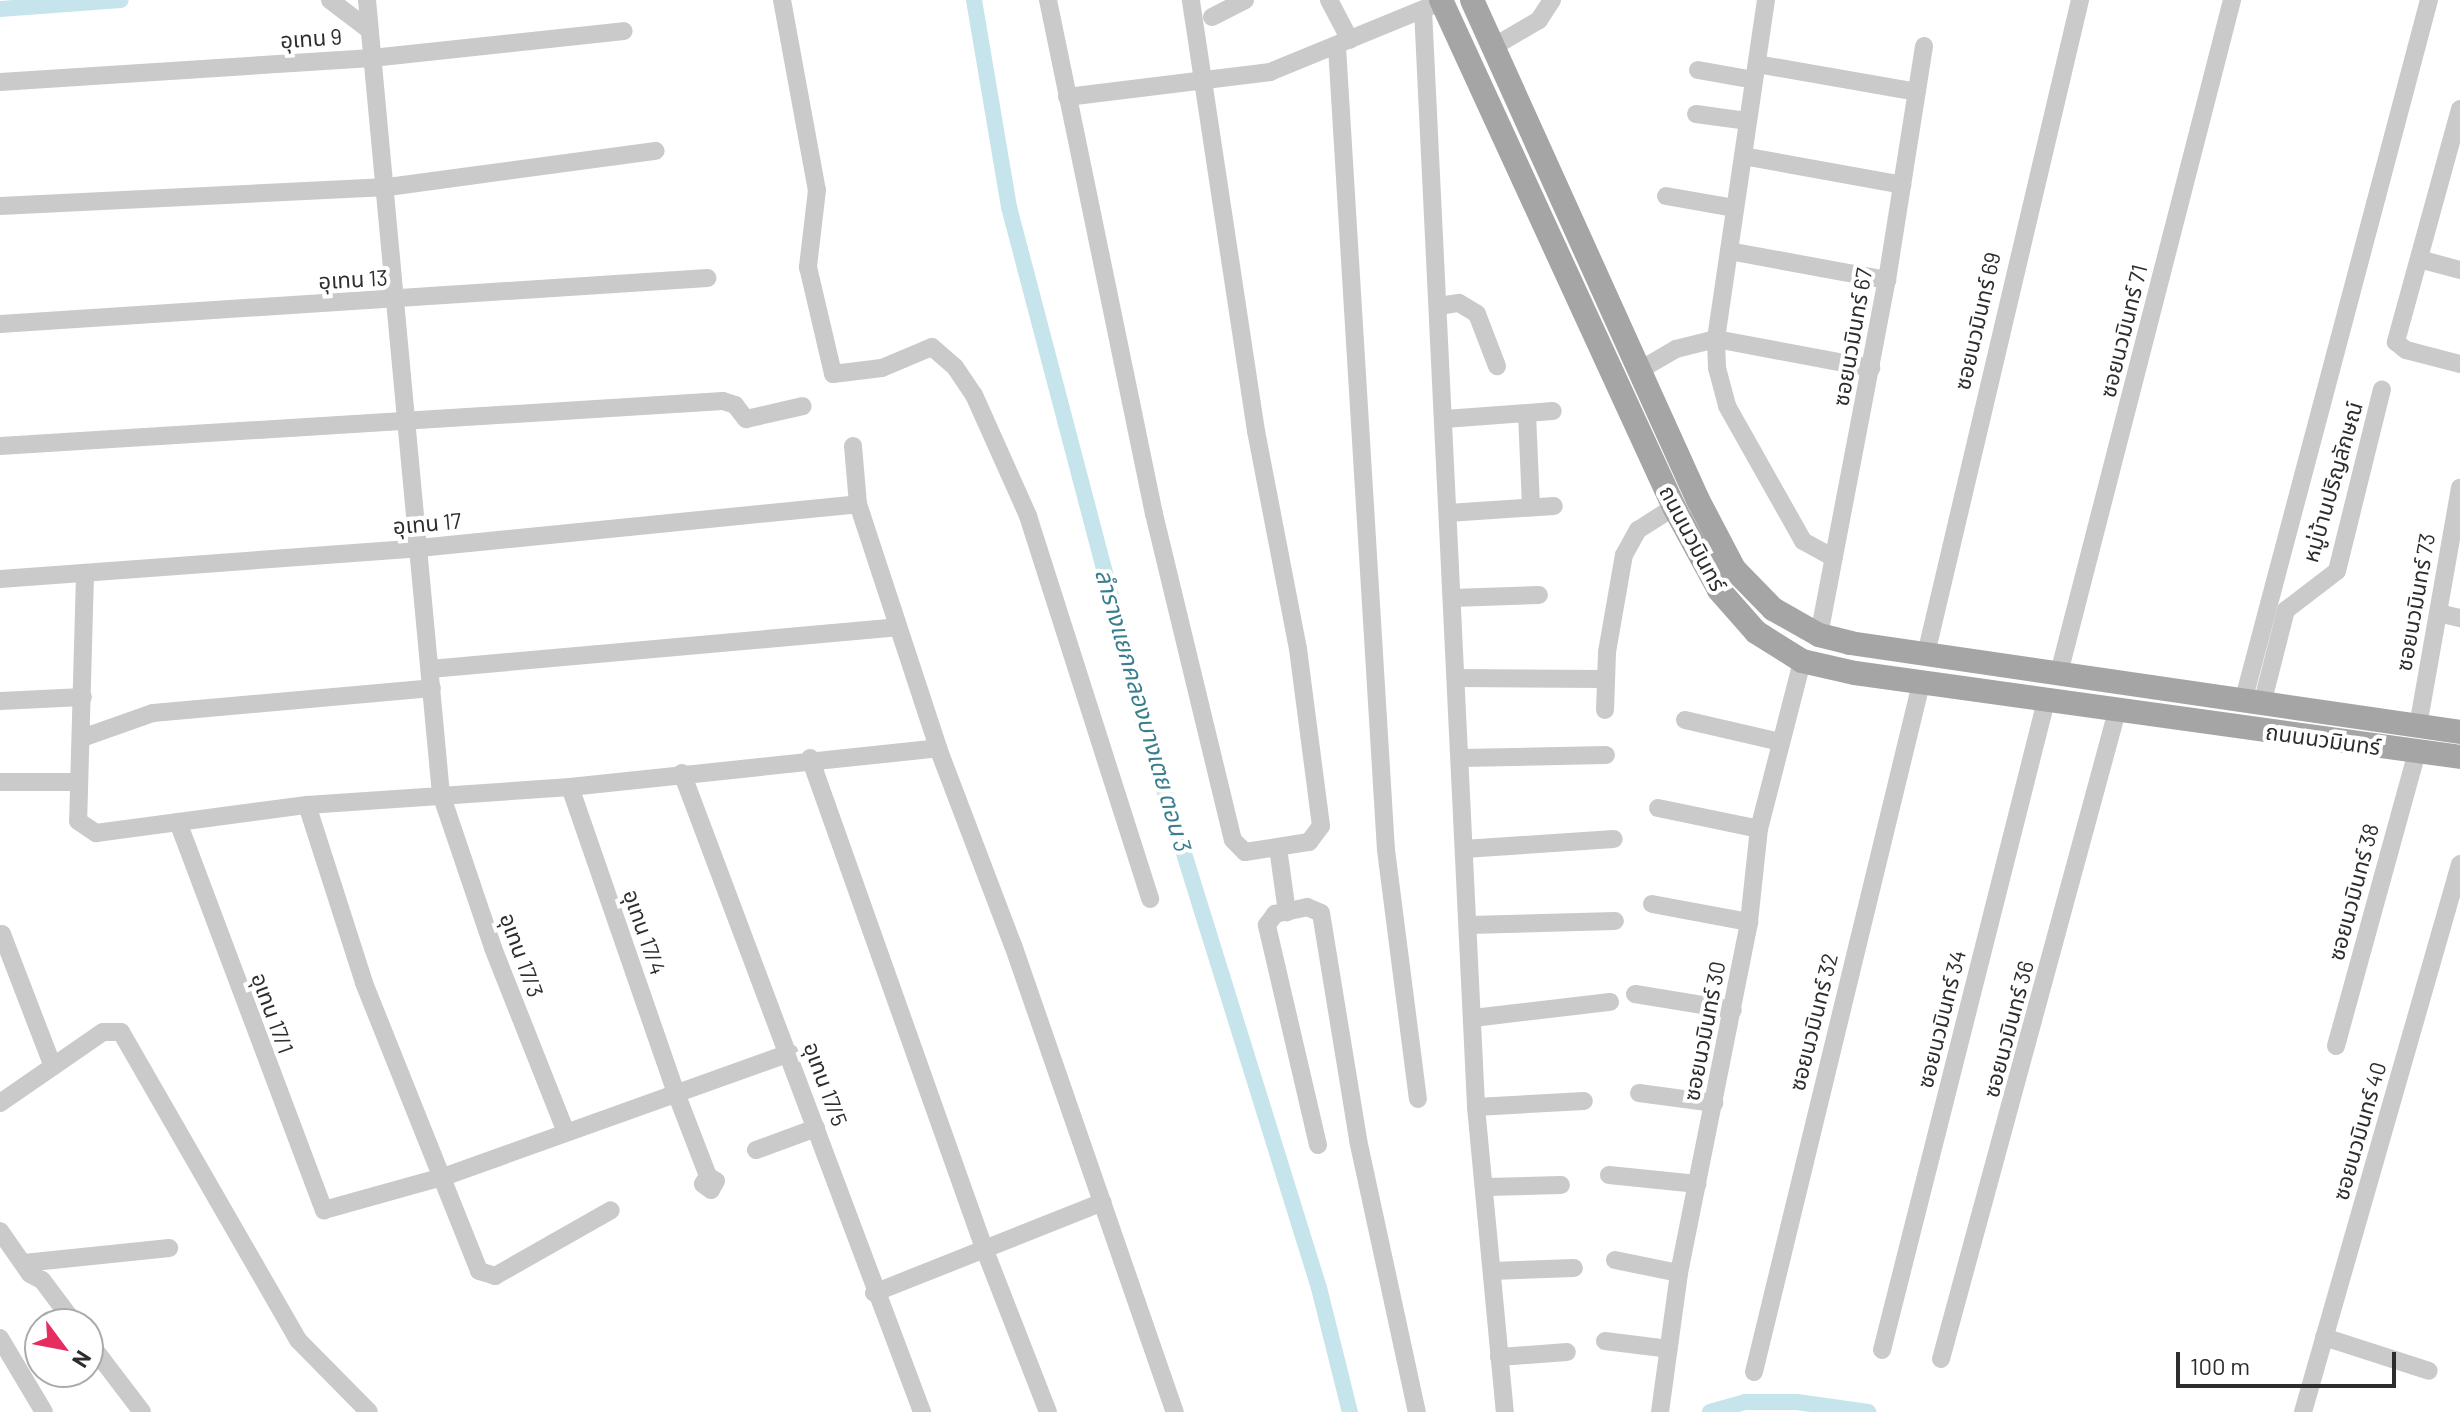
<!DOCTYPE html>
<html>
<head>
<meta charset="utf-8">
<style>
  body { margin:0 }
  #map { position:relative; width:2460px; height:1412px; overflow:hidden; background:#fff; font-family:Barlow,"Noto Sans Thai",sans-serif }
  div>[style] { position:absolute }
  .canal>* { height:16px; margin:-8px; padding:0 8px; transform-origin:8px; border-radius:8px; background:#c6e4eb }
  .minor>* { height:18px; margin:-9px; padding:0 9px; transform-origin:9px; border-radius:9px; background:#cacaca }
  .major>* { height:24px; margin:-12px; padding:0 12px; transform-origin:12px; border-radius:12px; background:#a5a5a5 }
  span { translate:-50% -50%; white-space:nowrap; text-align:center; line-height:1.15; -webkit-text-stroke:8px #fff; paint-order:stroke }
  .street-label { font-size:22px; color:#2d2d2d }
  .water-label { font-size:24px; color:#3b7e8e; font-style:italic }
  .north { position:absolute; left:24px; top:1308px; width:80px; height:80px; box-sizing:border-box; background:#fff; border:2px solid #ababab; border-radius:50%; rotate:122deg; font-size:22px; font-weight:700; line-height:32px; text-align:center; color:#2d2d2d }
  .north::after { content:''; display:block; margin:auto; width:28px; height:36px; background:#e52d5f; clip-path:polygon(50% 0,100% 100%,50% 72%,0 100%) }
  .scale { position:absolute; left:2176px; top:1352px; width:220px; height:36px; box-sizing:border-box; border:4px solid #2d2d2d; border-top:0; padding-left:10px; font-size:24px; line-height:28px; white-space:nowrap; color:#2d2d2d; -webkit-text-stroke:6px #fff; paint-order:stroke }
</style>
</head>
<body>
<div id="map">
  <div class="canal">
    <div style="left:974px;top:0;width:210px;rotate:80.4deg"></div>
    <div style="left:1009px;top:207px;width:555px;rotate:75.29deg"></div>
    <div style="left:1150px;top:744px;width:570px;rotate:72.74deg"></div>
    <div style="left:1319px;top:1288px;width:128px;rotate:76deg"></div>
    <div style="left:0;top:9px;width:121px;rotate:-4.3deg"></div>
    <div style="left:1710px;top:1412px;width:36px;rotate:-16deg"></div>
    <div style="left:1745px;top:1402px;width:52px"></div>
    <div style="left:1797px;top:1402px;width:72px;rotate:8deg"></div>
  </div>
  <div class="minor">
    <div style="left:330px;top:0;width:48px;rotate:37.3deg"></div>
    <div style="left:367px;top:0;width:797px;rotate:84.68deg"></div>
    <div style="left:441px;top:794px;width:163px;rotate:71.3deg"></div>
    <div style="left:493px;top:948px;width:196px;rotate:68.4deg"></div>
    <div style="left:782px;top:0;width:193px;rotate:79.6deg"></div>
    <div style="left:817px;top:190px;width:78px;rotate:96.7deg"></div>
    <div style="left:808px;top:267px;width:110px;rotate:76.8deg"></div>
    <div style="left:833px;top:374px;width:49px;rotate:-7deg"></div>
    <div style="left:882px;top:368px;width:54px;rotate:-22.8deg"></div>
    <div style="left:932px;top:347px;width:30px;rotate:41deg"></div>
    <div style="left:955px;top:367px;width:34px;rotate:56deg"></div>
    <div style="left:974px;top:395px;width:133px;rotate:65.9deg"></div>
    <div style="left:1028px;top:516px;width:402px;rotate:72.3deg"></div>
    <div style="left:1048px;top:0;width:525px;rotate:78.35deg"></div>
    <div style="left:1154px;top:514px;width:335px;rotate:76.4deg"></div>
    <div style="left:1233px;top:840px;width:17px;rotate:45deg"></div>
    <div style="left:1245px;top:852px;width:65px;rotate:-8.9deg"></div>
    <div style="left:1309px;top:842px;width:20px;rotate:-53deg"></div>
    <div style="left:1321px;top:826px;width:178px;rotate:-97.4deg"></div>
    <div style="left:1298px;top:649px;width:222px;rotate:-100.9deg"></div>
    <div style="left:1256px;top:431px;width:436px;rotate:-98.6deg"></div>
    <div style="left:1329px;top:0;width:45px;rotate:62.3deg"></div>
    <div style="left:1766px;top:0;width:343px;rotate:98.4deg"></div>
    <div style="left:1716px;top:339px;width:29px;rotate:88deg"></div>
    <div style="left:1717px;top:368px;width:39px;rotate:75deg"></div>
    <div style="left:1727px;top:406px;width:155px;rotate:60.6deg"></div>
    <div style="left:1803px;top:541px;width:35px;rotate:29deg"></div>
    <div style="left:1423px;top:10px;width:1098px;rotate:87.23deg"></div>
    <div style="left:1476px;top:1107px;width:306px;rotate:84.6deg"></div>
    <div style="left:1212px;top:17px;width:37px;rotate:-27deg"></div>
    <div style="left:1337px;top:47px;width:804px;rotate:86.51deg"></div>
    <div style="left:1386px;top:850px;width:251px;rotate:82.7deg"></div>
    <div style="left:1493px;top:47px;width:53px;rotate:-30.4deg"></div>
    <div style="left:1539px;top:20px;width:24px;rotate:-57deg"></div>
    <div style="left:1757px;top:64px;width:162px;rotate:9.9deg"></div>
    <div style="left:1698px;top:70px;width:57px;rotate:10.1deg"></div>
    <div style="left:0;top:82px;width:373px;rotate:-3.7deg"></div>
    <div style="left:372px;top:58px;width:253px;rotate:-6.1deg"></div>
    <div style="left:1067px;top:97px;width:205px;rotate:-7deg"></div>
    <div style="left:1270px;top:72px;width:176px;rotate:-22.3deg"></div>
    <div style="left:2460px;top:109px;width:242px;rotate:105.4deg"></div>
    <div style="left:2396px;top:342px;width:13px;rotate:39deg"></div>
    <div style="left:2406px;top:350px;width:56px;rotate:14.5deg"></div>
    <div style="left:1696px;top:114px;width:51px;rotate:7.8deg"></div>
    <div style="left:1743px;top:156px;width:162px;rotate:10.3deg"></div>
    <div style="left:1666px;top:196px;width:70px;rotate:9.9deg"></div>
    <div style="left:0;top:206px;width:388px;rotate:-2.8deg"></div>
    <div style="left:388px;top:187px;width:270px;rotate:-7.7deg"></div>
    <div style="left:1729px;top:251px;width:161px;rotate:10.4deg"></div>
    <div style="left:2419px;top:259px;width:42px;rotate:15deg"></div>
    <div style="left:1439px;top:306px;width:20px;rotate:-9deg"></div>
    <div style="left:1459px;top:303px;width:21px;rotate:31deg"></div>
    <div style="left:1477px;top:314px;width:56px;rotate:69deg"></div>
    <div style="left:0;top:324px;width:709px;rotate:-3.72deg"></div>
    <div style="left:1640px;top:370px;width:42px;rotate:-30.3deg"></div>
    <div style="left:1676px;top:349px;width:41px;rotate:-14deg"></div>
    <div style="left:1716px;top:339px;width:158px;rotate:10.6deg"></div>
    <div style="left:1527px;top:414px;width:93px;rotate:87.5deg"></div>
    <div style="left:1445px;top:419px;width:108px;rotate:-4.2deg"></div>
    <div style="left:0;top:446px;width:724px;rotate:-3.56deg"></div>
    <div style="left:723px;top:401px;width:13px;rotate:18deg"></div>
    <div style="left:735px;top:405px;width:18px;rotate:52deg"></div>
    <div style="left:746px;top:419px;width:58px;rotate:-12.8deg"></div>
    <div style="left:853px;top:446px;width:58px;rotate:85.1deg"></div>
    <div style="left:858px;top:504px;width:257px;rotate:71.8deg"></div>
    <div style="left:938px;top:748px;width:211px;rotate:69.2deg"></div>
    <div style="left:1013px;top:945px;width:494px;rotate:70.9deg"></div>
    <div style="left:1448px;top:513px;width:106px;rotate:-3.8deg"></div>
    <div style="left:85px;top:575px;width:246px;rotate:91.6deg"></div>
    <div style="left:78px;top:821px;width:22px;rotate:34deg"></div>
    <div style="left:96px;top:833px;width:213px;rotate:-7.6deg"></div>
    <div style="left:307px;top:805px;width:264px;rotate:-3.9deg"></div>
    <div style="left:570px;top:787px;width:370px;rotate:-6deg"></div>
    <div style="left:0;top:579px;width:420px;rotate:-4.2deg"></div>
    <div style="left:419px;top:548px;width:441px;rotate:-5.7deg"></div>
    <div style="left:1452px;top:598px;width:87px;rotate:-2deg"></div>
    <div style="left:2438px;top:613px;width:23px;rotate:13deg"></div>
    <div style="left:1819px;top:635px;width:361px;rotate:-79.2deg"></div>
    <div style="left:1887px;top:280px;width:237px;rotate:-81deg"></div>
    <div style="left:1926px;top:654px;width:672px;rotate:-76.75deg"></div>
    <div style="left:430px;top:669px;width:469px;rotate:-5.1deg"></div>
    <div style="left:2059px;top:673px;width:695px;rotate:-75.58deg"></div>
    <div style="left:1456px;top:678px;width:148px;rotate:0.4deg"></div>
    <div style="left:0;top:701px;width:83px;rotate:-2.8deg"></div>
    <div style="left:2243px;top:702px;width:726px;rotate:-75.16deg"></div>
    <div style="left:2262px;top:704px;width:97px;rotate:-75.7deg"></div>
    <div style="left:2286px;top:610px;width:64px;rotate:-37.4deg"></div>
    <div style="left:2337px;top:571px;width:187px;rotate:-76.1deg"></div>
    <div style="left:1605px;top:710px;width:58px;rotate:-88deg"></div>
    <div style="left:1607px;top:652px;width:98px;rotate:-80.1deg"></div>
    <div style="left:1624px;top:555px;width:29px;rotate:-61deg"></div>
    <div style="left:1638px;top:530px;width:43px;rotate:-32.6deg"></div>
    <div style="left:1685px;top:720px;width:98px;rotate:13deg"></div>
    <div style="left:2418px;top:726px;width:242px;rotate:-80deg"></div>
    <div style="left:82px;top:738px;width:75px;rotate:-19.4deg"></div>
    <div style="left:153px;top:713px;width:280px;rotate:-5.1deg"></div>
    <div style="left:810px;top:758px;width:520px;rotate:70.45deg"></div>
    <div style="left:984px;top:1248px;width:176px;rotate:68.7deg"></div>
    <div style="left:1462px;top:758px;width:144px;rotate:-1.2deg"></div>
    <div style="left:682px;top:773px;width:683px;rotate:69.41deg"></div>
    <div style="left:0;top:782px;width:79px"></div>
    <div style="left:570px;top:787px;width:324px;rotate:70.9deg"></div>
    <div style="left:676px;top:1093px;width:89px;rotate:68.9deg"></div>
    <div style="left:708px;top:1176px;width:9px;rotate:32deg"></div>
    <div style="left:716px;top:1181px;width:10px;rotate:119deg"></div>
    <div style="left:711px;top:1190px;width:10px;rotate:-143deg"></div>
    <div style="left:703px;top:1184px;width:9px;rotate:-58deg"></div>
    <div style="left:307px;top:805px;width:187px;rotate:72.2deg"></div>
    <div style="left:364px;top:983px;width:310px;rotate:68.2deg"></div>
    <div style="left:479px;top:1271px;width:17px;rotate:17deg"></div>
    <div style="left:495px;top:1276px;width:133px;rotate:-29.6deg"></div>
    <div style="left:1658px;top:808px;width:103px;rotate:11.7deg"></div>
    <div style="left:178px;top:822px;width:415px;rotate:69.4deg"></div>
    <div style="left:324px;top:1210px;width:127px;rotate:-15.6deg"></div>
    <div style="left:446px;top:1176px;width:365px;rotate:-19.7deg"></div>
    <div style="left:1278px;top:848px;width:65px;rotate:82deg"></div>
    <div style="left:1464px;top:849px;width:150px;rotate:-3.8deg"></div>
    <div style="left:1652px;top:904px;width:99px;rotate:10.5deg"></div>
    <div style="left:1469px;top:925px;width:146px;rotate:-1.6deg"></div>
    <div style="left:2px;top:934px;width:142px;rotate:69deg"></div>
    <div style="left:1635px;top:994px;width:99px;rotate:9.3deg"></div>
    <div style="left:1473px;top:1018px;width:138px;rotate:-6.7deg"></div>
    <div style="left:2336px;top:1046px;width:305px;rotate:-74.6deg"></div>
    <div style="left:1639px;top:1093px;width:76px;rotate:7.6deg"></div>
    <div style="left:0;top:1103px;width:125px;rotate:-34.6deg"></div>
    <div style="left:103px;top:1032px;width:18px"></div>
    <div style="left:121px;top:1032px;width:355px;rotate:60.1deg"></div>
    <div style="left:298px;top:1340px;width:101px;rotate:45.4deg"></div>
    <div style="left:1476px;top:1107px;width:108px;rotate:-3.2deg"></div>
    <div style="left:1318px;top:1145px;width:226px;rotate:-103.1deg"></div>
    <div style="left:1267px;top:925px;width:14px;rotate:-54deg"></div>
    <div style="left:1275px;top:914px;width:33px;rotate:-12deg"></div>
    <div style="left:1307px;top:907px;width:15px;rotate:23deg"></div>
    <div style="left:1321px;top:913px;width:230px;rotate:80.7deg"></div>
    <div style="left:1358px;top:1140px;width:278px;rotate:77.8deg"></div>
    <div style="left:756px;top:1150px;width:64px;rotate:-20.1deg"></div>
    <div style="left:1609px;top:1175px;width:89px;rotate:5.8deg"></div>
    <div style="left:1486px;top:1187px;width:75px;rotate:-1.5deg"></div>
    <div style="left:0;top:1231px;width:52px;rotate:55.1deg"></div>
    <div style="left:30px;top:1274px;width:13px;rotate:27deg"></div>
    <div style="left:42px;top:1280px;width:55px;rotate:53.1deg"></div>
    <div style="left:1615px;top:1260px;width:65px;rotate:11.5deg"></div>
    <div style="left:24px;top:1263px;width:146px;rotate:-5.9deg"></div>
    <div style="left:1492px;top:1271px;width:82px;rotate:-2.1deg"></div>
    <div style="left:874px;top:1293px;width:246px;rotate:-21.7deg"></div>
    <div style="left:2324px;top:1337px;width:110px;rotate:17.9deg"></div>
    <div style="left:0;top:1338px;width:86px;rotate:59.3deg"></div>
    <div style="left:88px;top:1341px;width:89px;rotate:52.7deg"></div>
    <div style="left:1605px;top:1341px;width:64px;rotate:7.1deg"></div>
    <div style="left:1882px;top:1350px;width:669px;rotate:-75.82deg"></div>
    <div style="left:1499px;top:1357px;width:68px;rotate:-4.2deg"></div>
    <div style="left:1941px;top:1359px;width:671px;rotate:-74.8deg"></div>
    <div style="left:1754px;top:1372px;width:708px;rotate:-76.36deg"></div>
    <div style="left:1660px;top:1412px;width:140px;rotate:-82.2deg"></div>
    <div style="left:1679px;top:1273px;width:358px;rotate:-78.7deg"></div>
    <div style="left:1749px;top:922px;width:94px;rotate:-83.9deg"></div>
    <div style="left:1759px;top:829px;width:173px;rotate:-75.6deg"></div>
    <div style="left:2303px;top:1412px;width:570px;rotate:-74.01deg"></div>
  </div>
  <div class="major">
    <div style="left:1441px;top:0;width:558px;rotate:65.32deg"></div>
    <div style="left:1674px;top:507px;width:94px;rotate:61.5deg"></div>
    <div style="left:1719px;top:590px;width:56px;rotate:48.6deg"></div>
    <div style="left:1756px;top:632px;width:54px;rotate:32.2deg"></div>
    <div style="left:1802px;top:661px;width:54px;rotate:12.8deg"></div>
    <div style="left:1855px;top:673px;width:611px;rotate:7.9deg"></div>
    <div style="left:1472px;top:0;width:549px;rotate:65.68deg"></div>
    <div style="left:1698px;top:500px;width:78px;rotate:62.4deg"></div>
    <div style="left:1734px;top:569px;width:56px;rotate:45.7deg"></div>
    <div style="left:1773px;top:609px;width:53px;rotate:29.5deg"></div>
    <div style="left:1819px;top:635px;width:32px;rotate:14deg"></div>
    <div style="left:1850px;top:643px;width:616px;rotate:8.3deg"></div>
  </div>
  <div class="street-label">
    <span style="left:311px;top:38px;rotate:-4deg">อุเทน 9</span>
    <span style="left:353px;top:279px;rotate:-3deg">อุเทน 13</span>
    <span style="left:1977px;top:321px;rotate:-77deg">ซอยนวมินทร์ 69</span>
    <span style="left:2123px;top:331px;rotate:-76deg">ซอยนวมินทร์ 71</span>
    <span style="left:1852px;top:337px;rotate:-80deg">ซอยนวมินทร์ 67</span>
    <span style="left:2332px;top:482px;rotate:-74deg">หมู่บ้านปริญลักษณ์</span>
    <span style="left:427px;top:523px;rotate:-5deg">อุเทน 17</span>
    <span style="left:1693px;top:538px;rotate:62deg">ถนนนวมินทร์</span>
    <span style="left:2415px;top:602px;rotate:-80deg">ซอยนวมินทร์ 73</span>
    <span style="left:2323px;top:739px;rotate:8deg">ถนนนวมินทร์</span>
    <span style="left:2353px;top:892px;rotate:-75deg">ซอยนวมินทร์ 38</span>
    <span style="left:645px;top:932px;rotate:71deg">อุเทน 17/4</span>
    <span style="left:522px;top:955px;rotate:70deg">อุเทน 17/3</span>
    <span style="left:273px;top:1013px;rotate:70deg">อุเทน 17/1</span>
    <span style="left:1941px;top:1019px;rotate:-76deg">ซอยนวมินทร์ 34</span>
    <span style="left:1813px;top:1022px;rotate:-76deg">ซอยนวมินทร์ 32</span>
    <span style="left:2008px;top:1029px;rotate:-75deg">ซอยนวมินทร์ 36</span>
    <span style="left:1704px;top:1031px;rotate:-79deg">ซอยนวมินทร์ 30</span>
    <span style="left:826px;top:1084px;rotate:70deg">อุเทน 17/5</span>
    <span style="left:2359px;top:1131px;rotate:-74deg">ซอยนวมินทร์ 40</span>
  </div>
  <div class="water-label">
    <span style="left:1144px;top:710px;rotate:74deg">ลำรางแยกคลองบางเตย ตอน 3</span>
  </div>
  <div class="north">N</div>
  <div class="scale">100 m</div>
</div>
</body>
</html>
